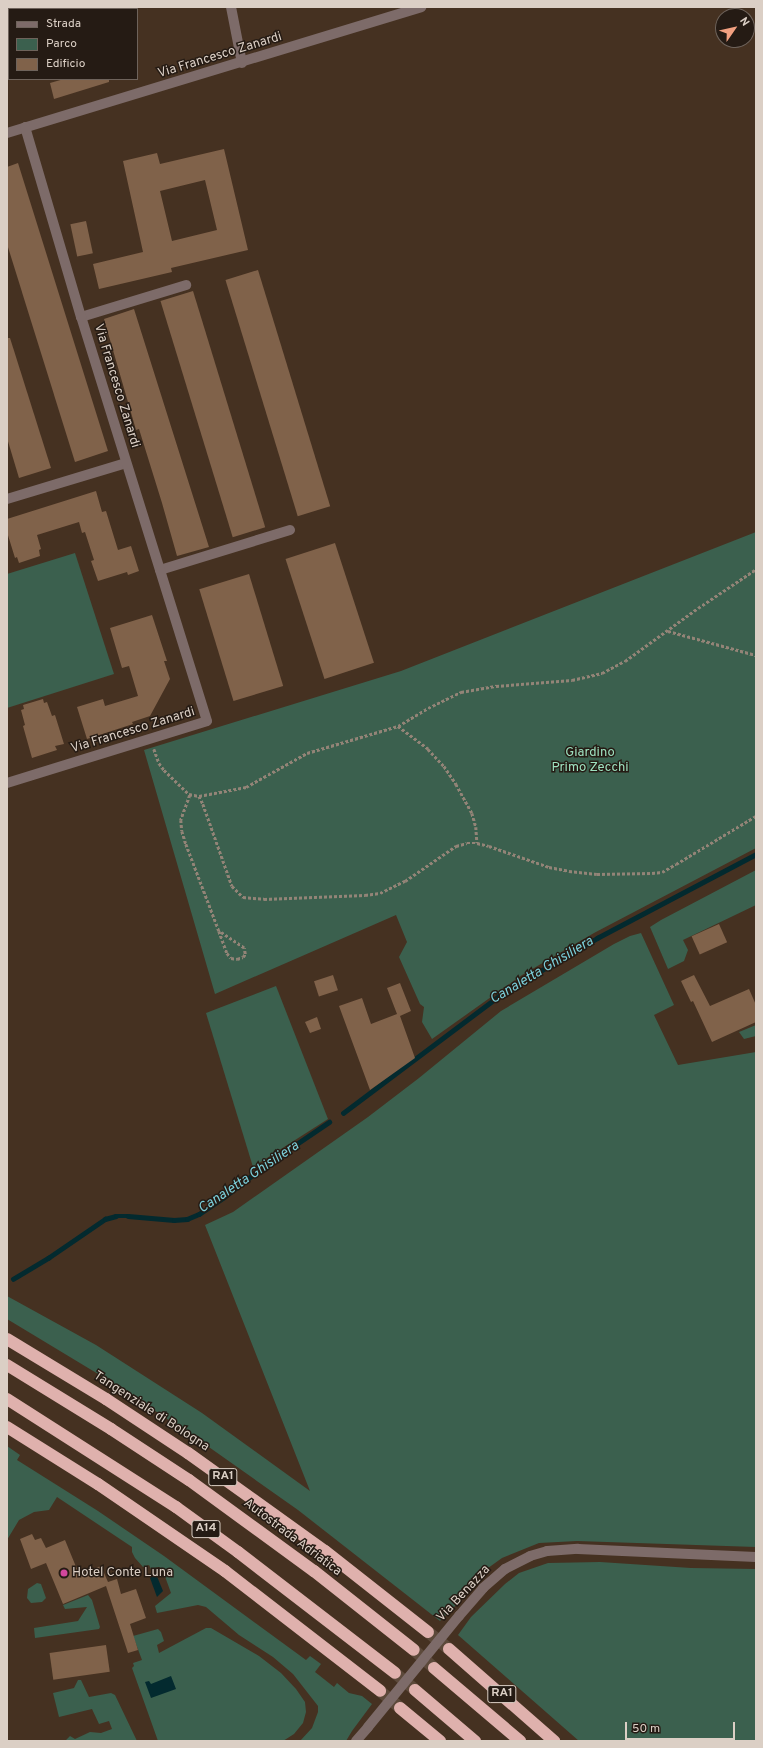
<!DOCTYPE html>
<html>
<head>
<meta charset="utf-8">
<style>
  body { margin:0 }
  #map { position:relative; width:763px; height:1748px; overflow:hidden; background:#453121; font-family:Overpass,sans-serif }
  div>[style] { position:absolute }
  .green>* { inset:0; background:#3b604e }
  .water>* { inset:0; background:#032a2f }
  .stream>* { height:4.5px; margin:-2.25px; padding:0 2.25px; transform-origin:2.25px; border-radius:2.25px; background:#032a2f }
  .building>* { inset:0; background:#80624a; transform-origin:0 0 }
  .highway-tunnel>* { height:12px; margin-top:-6px; transform-origin:0; background:repeating-linear-gradient(90deg,#5c493a 0 12px,transparent 0 18px) }
  .path>* { height:2.5px; margin-top:-1.25px; transform-origin:0; background:repeating-linear-gradient(90deg,#938477 0 3px,transparent 0 5px) }
  .minor>* { height:10px; margin:-5px; padding:0 5px; transform-origin:5px; border-radius:5px; background:#7d6b69 }
  .highway>* { height:12px; margin:-6px; padding:0 6px; transform-origin:6px; border-radius:6px; background:#dfb1ad }
  .minor-bridge>* { height:10px; margin:-5px; padding:0 5px; transform-origin:5px; border-radius:5px; background:#7d6b69 }
  .dots>* { width:11px; height:11px; translate:-50% -50%; box-sizing:border-box; border:2px solid #251b14; border-radius:50% }
  span { translate:-50% -50%; white-space:nowrap; text-align:center; line-height:1.15; -webkit-text-stroke:3px #251b14; paint-order:stroke }
  .shield-label span { padding:1px 3px; background:#251b14; border:1px solid; border-radius:3px; -webkit-text-stroke-width:0 }
  .shield-label { font-size:12px; color:#dbcfc5; font-weight:700 }
  .street-label { font-size:13px; color:#dbcfc5 }
  .park-label { font-size:13px; color:#9ee2c0 }
  .poi-label { font-size:13px; color:#dbcfc5 }
  .left { translate:0 -50%; text-align:left }
  .water-label { font-size:14px; color:#7bcfda; font-style:italic }
  .frame { position:absolute; inset:0; border:8px solid #dbcfc5; pointer-events:none }
  .legend { position:absolute; left:8px; top:8px; width:130px; height:72px; box-sizing:border-box; background:#251b14; border:1px solid #6e635b; margin:0; padding:5px 7px; list-style:none; font-size:12px; color:#dbcfc5 }
  .legend li { display:flex; align-items:center; gap:8px; height:20px }
  .legend b { width:20px; border:1px solid #6e635b }
  .north { position:absolute; left:715px; top:8px; width:40px; height:40px; box-sizing:border-box; background:#251b14; border:1px solid #6e635b; border-radius:50%; rotate:56deg; font-size:11px; font-weight:700; line-height:16px; text-align:center; color:#dbcfc5 }
  .north::after { content:''; display:block; margin:auto; width:14px; height:18px; background:#f2a080; clip-path:polygon(50% 0,100% 100%,50% 72%,0 100%) }
  .scale { position:absolute; left:625px; top:1722px; width:110px; height:18px; box-sizing:border-box; border:2px solid #dbcfc5; border-top:0; padding-left:5px; font-size:12px; line-height:14px; white-space:nowrap; color:#dbcfc5; -webkit-text-stroke:3px #251b14; paint-order:stroke }
</style>
</head>
<body>
<div id="map">
  <div class="green">
    <div style="clip-path:polygon(756px 532px,756px 848px,594px 933px,522px 975px,432px 1039px,422px 1022px,424px 1007px,420px 1004px,399px 957px,407px 942px,396px 915px,215px 994px,144px 750px,401px 671px)"></div>
    <div style="clip-path:polygon(75px 553px,114px 674px,7px 708px,7px 574px)"></div>
    <div style="clip-path:polygon(756px 870px,756px 905px,683px 940px,688px 950px,684px 961px,668px 969px,650px 927px,661px 920px)"></div>
    <div style="clip-path:polygon(641px 933px,674px 1005px,654px 1015px,678px 1065px,756px 1052px,756px 1547px,577px 1541px,539px 1543px,502px 1558px,477px 1576px,456px 1605px,440px 1621px,298px 1510px,206px 1445px,118px 1386px,7px 1319px,7px 1296px,96px 1345px,202px 1413px,310px 1491px,205px 1225px,233px 1212px,368px 1117px,419px 1078px,501px 1011px,614px 944px,630px 936px)"></div>
    <div style="clip-path:polygon(276px 986px,328px 1119px,253px 1167px,206px 1013px)"></div>
    <div style="clip-path:polygon(756px 1025px,756px 1036px,744px 1039px,739px 1032px)"></div>
    <div style="clip-path:polygon(7px 1446px,20px 1455px,17px 1460px,98px 1511px,164px 1556px,306px 1660px,310px 1656px,321px 1664px,315px 1672px,334px 1687px,337px 1683px,349px 1693px,362px 1696px,372px 1704px,352px 1731px,346px 1741px,300px 1741px,312px 1728px,318px 1712px,318px 1706px,293px 1674px,273px 1657px,239px 1635px,206px 1607px,198px 1605px,157px 1613px,155px 1606px,171px 1593px,163px 1571px,159px 1567px,151px 1569px,149px 1565px,143px 1567px,135px 1558px,132px 1552px,132px 1547px,57px 1497px,49px 1510px,34px 1512px,19px 1520px,7px 1540px)"></div>
    <div style="clip-path:polygon(600px 1562px,691px 1568px,756px 1569px,756px 1741px,579px 1741px,458px 1635px,471px 1617px,505px 1584px,519px 1573px,548px 1563px)"></div>
    <div style="clip-path:polygon(37px 1583px,41px 1584px,46px 1598px,42px 1602px,31px 1603px,27px 1598px,28px 1589px)"></div>
    <div style="clip-path:polygon(88px 1595px,92px 1600px,100px 1627px,99px 1629px,35px 1638px,34px 1628px,78px 1621px,87px 1607px,65px 1609px,63px 1605px)"></div>
    <div style="clip-path:polygon(206px 1628px,211px 1628px,259px 1656px,281px 1673px,296px 1689px,305px 1702px,306px 1712px,303px 1723px,294px 1734px,283px 1741px,158px 1741px,132px 1668px,134px 1666px,133px 1663px,142px 1660px,133px 1636px,158px 1629px,161px 1632px,164px 1641px,157px 1645px,159px 1653px)"></div>
    <div style="clip-path:polygon(78px 1680px,81px 1680px,89px 1697px,111px 1693px,115px 1695px,137px 1741px,65px 1741px,70px 1736px,75px 1739px,90px 1732px,101px 1733px,112px 1729px,109px 1721px,99px 1724px,92px 1709px,59px 1717px,53px 1693px,74px 1688px)"></div>
  </div>
  <div class="water">
    <div style="clip-path:polygon(156px 1574px,163px 1591px,157px 1597px,150px 1578px)"></div>
    <div style="clip-path:polygon(171px 1676px,176px 1689px,151px 1698px,145px 1682px,149px 1681px,151px 1684px)"></div>
  </div>
  <div class="stream">
    <div style="left:343px;top:1113px;width:201px;rotate:-36.9deg"></div>
    <div style="left:504px;top:992px;width:108px;rotate:-30.1deg"></div>
    <div style="left:597px;top:938px;width:180px;rotate:-27.8deg"></div>
    <div style="left:13px;top:1279px;width:41px;rotate:-31deg"></div>
    <div style="left:48px;top:1258px;width:69px;rotate:-34.4deg"></div>
    <div style="left:105px;top:1219px;width:11px;rotate:-15deg"></div>
    <div style="left:116px;top:1216px;width:12px"></div>
    <div style="left:128px;top:1216px;width:46px;rotate:5deg"></div>
    <div style="left:174px;top:1220px;width:13px;rotate:-4deg"></div>
    <div style="left:187px;top:1219px;width:13px;rotate:-23deg"></div>
    <div style="left:199px;top:1214px;width:30px;rotate:-34deg"></div>
    <div style="left:224px;top:1197px;width:54px;rotate:-37.5deg"></div>
    <div style="left:267px;top:1164px;width:75px;rotate:-34.1deg"></div>
  </div>
  <div class="building">
    <div style="clip-path:polygon(64px 79px,109px 79px,109px 82px,54px 99px,50px 83px)"></div>
    <div style="clip-path:polygon(evenodd,224px 149px,248px 250px,171px 268px,172px 272px,99px 289px,93px 264px,143px 252px,123px 161px,157px 153px,160px 164px,224px 149px,205px 180px,217px 230px,172px 241px,160px 191px,205px 180px)"></div>
    <div style="clip-path:polygon(18px 163px,108px 451px,75px 462px,7px 244px,7px 167px)"></div>
    <div style="left:86px;top:221px;width:33px;height:16px;rotate:78deg"></div>
    <div style="left:258px;top:270px;width:247px;height:34px;rotate:73deg"></div>
    <div style="left:193px;top:291px;width:247px;height:34px;rotate:73deg"></div>
    <div style="clip-path:polygon(134px 309px,209px 547px,177px 556px,162px 503px,139px 429px,136px 430px,104px 319px)"></div>
    <div style="clip-path:polygon(7px 338px,10px 338px,51px 468px,19px 478px,7px 438px)"></div>
    <div style="clip-path:polygon(96px 491px,102px 512px,106px 511px,118px 550px,131px 546px,139px 571px,128px 575px,127px 572px,98px 581px,91px 561px,94px 560px,85px 532px,82px 533px,79px 522px,37px 535px,41px 549px,39px 550px,40px 556px,19px 563px,17px 557px,15px 558px,7px 532px,7px 519px)"></div>
    <div style="left:335px;top:543px;width:126px;height:52px;rotate:72deg"></div>
    <div style="left:249px;top:574px;width:117px;height:52px;rotate:73deg"></div>
    <div style="clip-path:polygon(152px 615px,167px 661px,164px 661px,170px 679px,150px 716px,132px 722px,133px 724px,87px 739px,77px 707px,103px 699px,105px 706px,138px 696px,129px 666px,122px 668px,110px 628px)"></div>
    <div style="clip-path:polygon(43px 699px,44px 703px,47px 702px,52px 716px,55px 715px,64px 744px,55px 746px,57px 750px,32px 758px,23px 726px,25px 725px,21px 710px,24px 709px,23px 705px)"></div>
    <div style="left:719px;top:924px;width:20px;height:30px;rotate:66deg"></div>
    <div style="left:333px;top:975px;width:16px;height:20px;rotate:72deg"></div>
    <div style="clip-path:polygon(694px 975px,710px 1006px,749px 989px,756px 1005px,756px 1022px,712px 1042px,693px 1001px,691px 1002px,681px 981px)"></div>
    <div style="clip-path:polygon(400px 983px,411px 1011px,400px 1016px,415px 1058px,370px 1090px,339px 1006px,362px 998px,371px 1024px,397px 1014px,387px 988px)"></div>
    <div style="clip-path:polygon(317px 1017px,321px 1029px,310px 1033px,305px 1022px)"></div>
    <div style="clip-path:polygon(32px 1534px,35px 1540px,41px 1538px,46px 1548px,65px 1540px,79px 1574px,101px 1566px,108px 1582px,117px 1579px,121px 1594px,136px 1589px,146px 1618px,130px 1624px,138px 1650px,128px 1653px,106px 1586px,63px 1604px,46px 1563px,31px 1569px,20px 1539px)"></div>
    <div style="left:106px;top:1645px;width:27px;height:57px;rotate:82deg"></div>
  </div>
  <div class="highway-tunnel">
    <div style="left:428px;top:1632px;width:27px;rotate:39deg"></div>
    <div style="left:414px;top:1650px;width:27px;rotate:42deg"></div>
    <div style="left:395px;top:1673px;width:26px;rotate:40deg"></div>
    <div style="left:380px;top:1691px;width:26px;rotate:40deg"></div>
  </div>
  <div class="path">
    <div style="left:668px;top:631px;width:91px;rotate:15.3deg"></div>
    <div style="left:398px;top:726px;width:38px;rotate:37deg"></div>
    <div style="left:428px;top:749px;width:23px;rotate:47deg"></div>
    <div style="left:444px;top:766px;width:22px;rotate:56deg"></div>
    <div style="left:456px;top:784px;width:33px;rotate:61deg"></div>
    <div style="left:472px;top:813px;width:15px;rotate:74deg"></div>
    <div style="left:476px;top:827px;width:16px;rotate:86deg"></div>
    <div style="left:154px;top:749px;width:15px;rotate:70deg"></div>
    <div style="left:159px;top:763px;width:9px;rotate:54deg"></div>
    <div style="left:164px;top:770px;width:35px;rotate:44deg"></div>
    <div style="left:189px;top:794px;width:10px;rotate:11deg"></div>
    <div style="left:199px;top:796px;width:48px;rotate:-10.8deg"></div>
    <div style="left:246px;top:787px;width:70px;rotate:-29.1deg"></div>
    <div style="left:307px;top:753px;width:95px;rotate:-16.5deg"></div>
    <div style="left:398px;top:726px;width:35px;rotate:-31deg"></div>
    <div style="left:428px;top:708px;width:37px;rotate:-26deg"></div>
    <div style="left:461px;top:692px;width:36px;rotate:-10deg"></div>
    <div style="left:496px;top:686px;width:76px;rotate:-4.5deg"></div>
    <div style="left:572px;top:680px;width:31px;rotate:-13deg"></div>
    <div style="left:602px;top:673px;width:26px;rotate:-28deg"></div>
    <div style="left:625px;top:661px;width:90px;rotate:-36deg"></div>
    <div style="left:698px;top:608px;width:70px;rotate:-33.9deg"></div>
    <div style="left:190px;top:795px;width:27px;rotate:110deg"></div>
    <div style="left:181px;top:820px;width:11px;rotate:85deg"></div>
    <div style="left:182px;top:831px;width:14px;rotate:73deg"></div>
    <div style="left:186px;top:844px;width:93px;rotate:69.2deg"></div>
    <div style="left:219px;top:931px;width:23px;rotate:70deg"></div>
    <div style="left:227px;top:953px;width:6px;rotate:51deg"></div>
    <div style="left:231px;top:958px;width:6px;rotate:9deg"></div>
    <div style="left:237px;top:959px;width:6px;rotate:-18deg"></div>
    <div style="left:243px;top:957px;width:4px;rotate:-56deg"></div>
    <div style="left:245px;top:954px;width:6px;rotate:-99deg"></div>
    <div style="left:244px;top:948px;width:30px;rotate:-146deg"></div>
    <div style="left:199px;top:796px;width:9px;rotate:63deg"></div>
    <div style="left:203px;top:804px;width:87px;rotate:70.5deg"></div>
    <div style="left:232px;top:886px;width:16px;rotate:45deg"></div>
    <div style="left:243px;top:897px;width:21px;rotate:5deg"></div>
    <div style="left:264px;top:899px;width:101px;rotate:-2.3deg"></div>
    <div style="left:365px;top:895px;width:15px;rotate:-8deg"></div>
    <div style="left:380px;top:893px;width:28px;rotate:-26deg"></div>
    <div style="left:405px;top:881px;width:62px;rotate:-34.5deg"></div>
    <div style="left:456px;top:846px;width:11px;rotate:-15deg"></div>
    <div style="left:467px;top:843px;width:10px"></div>
    <div style="left:477px;top:843px;width:12px;rotate:14deg"></div>
    <div style="left:489px;top:846px;width:64px;rotate:19.3deg"></div>
    <div style="left:549px;top:867px;width:20px;rotate:11deg"></div>
    <div style="left:569px;top:871px;width:28px;rotate:6deg"></div>
    <div style="left:597px;top:874px;width:55px;rotate:-1deg"></div>
    <div style="left:652px;top:873px;width:10px;rotate:-6deg"></div>
    <div style="left:662px;top:872px;width:16px;rotate:-30deg"></div>
    <div style="left:676px;top:864px;width:93px;rotate:-31deg"></div>
  </div>
  <div class="minor">
    <div style="left:231px;top:7px;width:57px;rotate:78.9deg"></div>
    <div style="left:7px;top:133px;width:433px;rotate:-16.9deg"></div>
    <div style="left:81px;top:317px;width:110px;rotate:-16.9deg"></div>
    <div style="left:7px;top:499px;width:124px;rotate:-16.8deg"></div>
    <div style="left:160px;top:570px;width:136px;rotate:-17.1deg"></div>
    <div style="left:7px;top:783px;width:209px;rotate:-17.2deg"></div>
    <div style="left:207px;top:721px;width:423px;rotate:-107.3deg"></div>
    <div style="left:81px;top:317px;width:198px;rotate:-106.4deg"></div>
    <div style="left:459px;top:1616px;width:37px;rotate:-49deg"></div>
    <div style="left:483px;top:1588px;width:29px;rotate:-41deg"></div>
    <div style="left:505px;top:1569px;width:28px;rotate:-27deg"></div>
    <div style="left:530px;top:1556px;width:18px;rotate:-16deg"></div>
    <div style="left:547px;top:1551px;width:31px;rotate:-4deg"></div>
    <div style="left:578px;top:1549px;width:178px;rotate:2.6deg"></div>
    <div style="left:356px;top:1741px;width:18px;rotate:-49deg"></div>
  </div>
  <div class="highway">
    <div style="left:7px;top:1339px;width:116px;rotate:31.2deg"></div>
    <div style="left:106px;top:1399px;width:98px;rotate:33.4deg"></div>
    <div style="left:188px;top:1453px;width:168px;rotate:35.6deg"></div>
    <div style="left:325px;top:1551px;width:131px;rotate:38.2deg"></div>
    <div style="left:7px;top:1365px;width:122px;rotate:31.6deg"></div>
    <div style="left:111px;top:1429px;width:93px;rotate:33.2deg"></div>
    <div style="left:189px;top:1480px;width:155px;rotate:36.1deg"></div>
    <div style="left:314px;top:1571px;width:127px;rotate:38.3deg"></div>
    <div style="left:7px;top:1399px;width:201px;rotate:32.6deg"></div>
    <div style="left:176px;top:1507px;width:77px;rotate:36deg"></div>
    <div style="left:238px;top:1552px;width:198px;rotate:37.6deg"></div>
    <div style="left:7px;top:1427px;width:107px;rotate:32.1deg"></div>
    <div style="left:98px;top:1484px;width:154px;rotate:34.4deg"></div>
    <div style="left:225px;top:1571px;width:196px;rotate:37.7deg"></div>
    <div style="left:449px;top:1649px;width:140px;rotate:41.2deg"></div>
    <div style="left:434px;top:1668px;width:113px;rotate:40.3deg"></div>
    <div style="left:415px;top:1690px;width:79px;rotate:40.4deg"></div>
    <div style="left:400px;top:1708px;width:52px;rotate:39.5deg"></div>
  </div>
  <div class="minor-bridge">
    <div style="left:368px;top:1727px;width:144px;rotate:-50.7deg"></div>
  </div>
  <div class="dots">
    <div style="left:64px;top:1573px;background:#d1479c"></div>
  </div>
  <div class="shield-label">
    <span style="left:223px;top:1477px">RA1</span>
    <span style="left:206px;top:1529px">A14</span>
    <span style="left:502px;top:1694px">RA1</span>
  </div>
  <div class="street-label">
    <span style="left:220px;top:56px;rotate:-17deg">Via Francesco Zanardi</span>
    <span style="left:116px;top:386px;rotate:73deg">Via Francesco Zanardi</span>
    <span style="left:133px;top:731px;rotate:-17deg">Via Francesco Zanardi</span>
    <span style="left:151px;top:1412px;rotate:33deg">Tangenziale di Bologna</span>
    <span style="left:292px;top:1538px;rotate:37deg">Autostrada Adriatica</span>
    <span style="left:464px;top:1594px;rotate:-47deg">Via Benazza</span>
  </div>
  <div class="park-label">
    <span style="left:590px;top:761px">Giardino<br>Primo Zecchi</span>
  </div>
  <div class="poi-label">
    <span class="left" style="left:72px;top:1573px">Hotel Conte Luna</span>
  </div>
  <div class="water-label">
    <span style="left:542px;top:971px;rotate:-31deg">Canaletta Ghisiliera</span>
    <span style="left:249px;top:1178px;rotate:-34deg">Canaletta Ghisiliera</span>
  </div>
  <div class="frame"></div>
  <ul class="legend">
  <li><b style="height:5px;background:#7d6b69"></b>Strada</li>
  <li><b style="height:11px;background:#3b604e"></b>Parco</li>
  <li><b style="height:11px;background:#80624a"></b>Edificio</li>
  </ul>
  <div class="north">N</div>
  <div class="scale">50 m</div>
</div>
</body>
</html>
